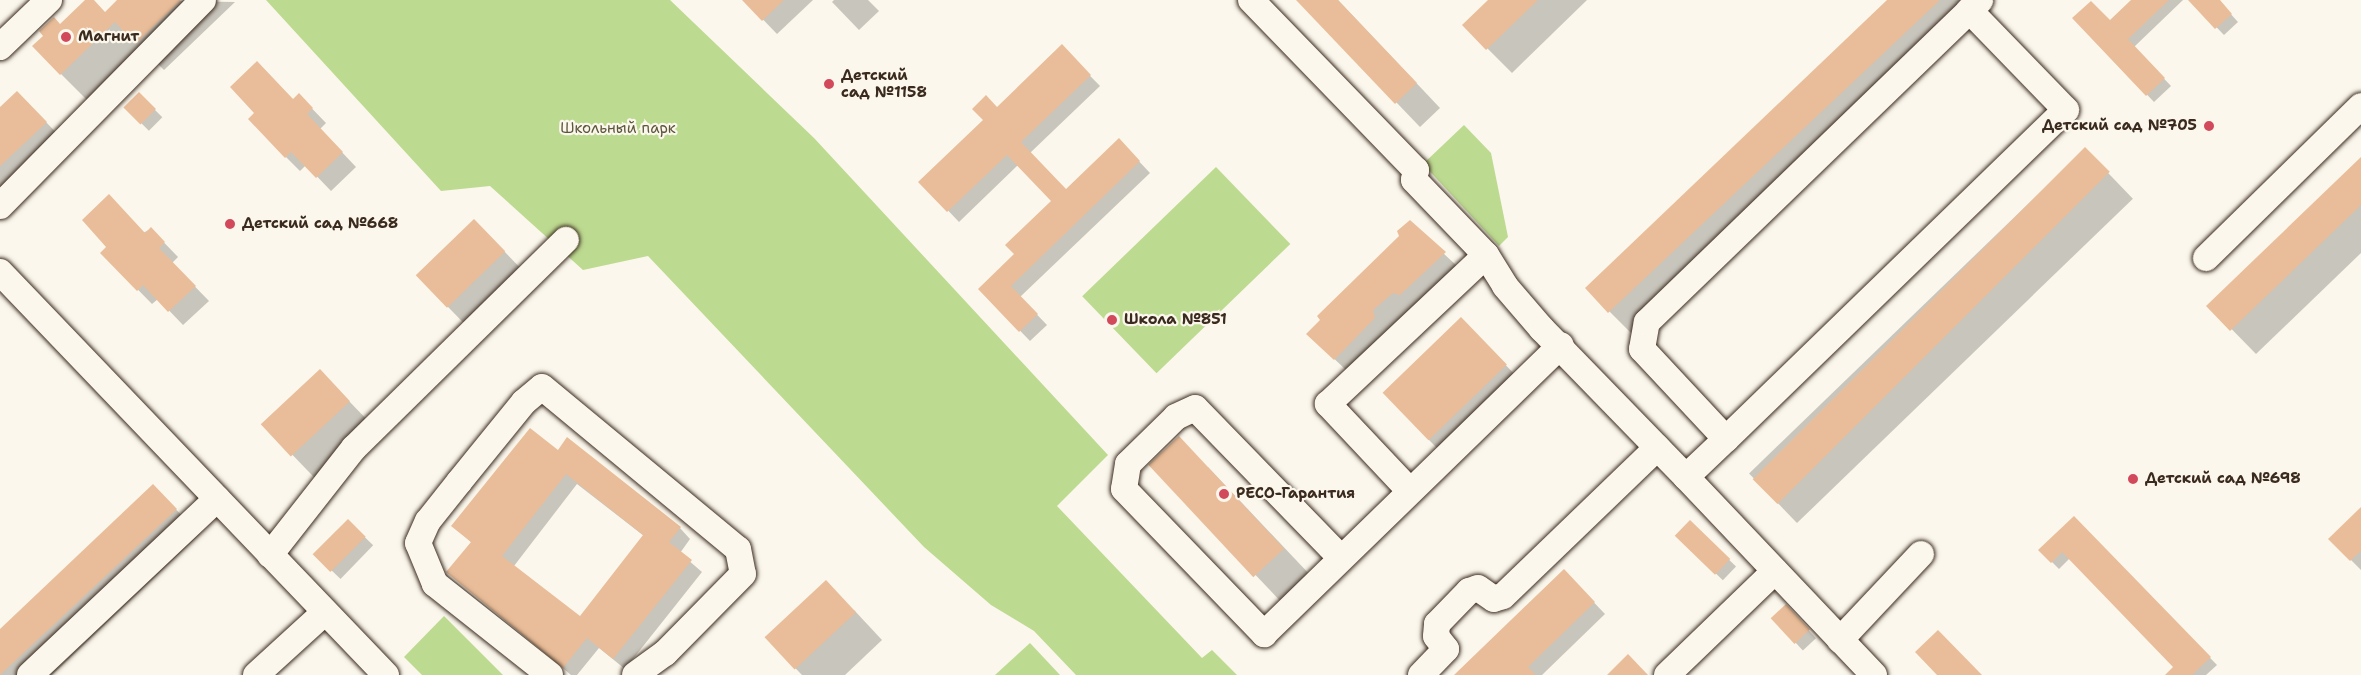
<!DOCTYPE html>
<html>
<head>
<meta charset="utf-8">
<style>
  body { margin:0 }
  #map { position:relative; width:2361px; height:675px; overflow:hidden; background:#fbf7ec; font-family:"Shantell Sans",sans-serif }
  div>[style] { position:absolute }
  .green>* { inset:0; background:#bdda91; transform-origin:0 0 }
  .shadow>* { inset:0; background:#0003; transform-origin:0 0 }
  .building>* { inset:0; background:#e9bd99; transform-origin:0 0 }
  .roads { filter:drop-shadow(0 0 2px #3b2a1e) drop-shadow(0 0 2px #3b2a1e) }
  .minor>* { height:26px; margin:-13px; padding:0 13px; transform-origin:13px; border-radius:13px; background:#fbf7ec }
  .dots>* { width:16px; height:16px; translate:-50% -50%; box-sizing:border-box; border:3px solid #fbf7ec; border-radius:50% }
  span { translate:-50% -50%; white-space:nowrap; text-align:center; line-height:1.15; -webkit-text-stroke:4.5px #fbf7ec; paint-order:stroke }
  .poi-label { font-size:15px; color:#3b2a1e; font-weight:700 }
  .left { translate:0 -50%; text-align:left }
  .right { translate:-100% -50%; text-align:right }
  .park-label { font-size:15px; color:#5c563b }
</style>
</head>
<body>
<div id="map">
  <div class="green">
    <div style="clip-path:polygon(266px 0,670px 0,814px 138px,1108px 455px,1057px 506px,1202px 658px,1212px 650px,1237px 675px,1076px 675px,1034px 631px,991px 605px,924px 547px,648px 256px,583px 270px,490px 186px,441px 191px)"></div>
    <div style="clip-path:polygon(1464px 125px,1491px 153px,1508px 237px,1499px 246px,1423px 164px)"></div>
    <div style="left:1216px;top:167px;width:107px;height:186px;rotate:46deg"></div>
    <div style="clip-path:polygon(444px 616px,503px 675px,422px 675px,404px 657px)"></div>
    <div style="clip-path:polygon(1030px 643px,1060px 675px,995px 675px)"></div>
  </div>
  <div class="shadow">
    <div style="clip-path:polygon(88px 0,105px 13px,119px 0,235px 2px,164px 70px,143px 49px,88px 101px,61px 74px,61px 26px)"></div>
    <div style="clip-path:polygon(744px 0,813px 0,777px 34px)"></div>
    <div style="clip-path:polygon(834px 0,868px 0,879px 11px,859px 30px,832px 2px)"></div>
    <div style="clip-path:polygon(1298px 0,1338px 0,1440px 108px,1420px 127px)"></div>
    <div style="clip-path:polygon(1490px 0,1587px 0,1512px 73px,1464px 25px)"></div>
    <div style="clip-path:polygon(1892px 0,1988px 0,1634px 336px,1609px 311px)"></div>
    <div style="clip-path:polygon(2133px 0,2183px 0,2134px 47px,2171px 86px,2154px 102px,2074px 18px,2110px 22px)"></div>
    <div style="clip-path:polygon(2190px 0,2218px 0,2238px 22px,2224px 35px)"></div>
    <div style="clip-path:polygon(1062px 47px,1100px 86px,1030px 153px,1066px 191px,1119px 140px,1150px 173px,1020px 297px,1047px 325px,1030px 341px,980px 289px,1016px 254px,1053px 201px,1018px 165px,959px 222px,921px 182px)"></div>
    <div style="left:139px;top:94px;width:33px;height:19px;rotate:45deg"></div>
    <div style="clip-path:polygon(299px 95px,326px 123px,320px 129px,356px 167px,331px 191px,306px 165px,300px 171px,286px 157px,293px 101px)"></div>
    <div style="clip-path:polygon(0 109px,44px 120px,73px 150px,6px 214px,0 208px)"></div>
    <div style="left:2085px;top:149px;width:69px;height:467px;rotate:46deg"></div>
    <div style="clip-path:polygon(2361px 159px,2361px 253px,2256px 354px,2209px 306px)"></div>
    <div style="clip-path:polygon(1410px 222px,1474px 282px,1364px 387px,1308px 334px,1401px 236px)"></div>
    <div style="clip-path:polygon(151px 229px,178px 257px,172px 263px,209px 301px,183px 325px,158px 299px,152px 304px,102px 253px)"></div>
    <div style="left:502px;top:249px;width:42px;height:79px;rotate:46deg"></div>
    <div style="clip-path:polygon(1475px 333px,1520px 380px,1442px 453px,1428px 439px)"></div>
    <div style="left:347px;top:399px;width:42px;height:78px;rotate:46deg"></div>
    <div style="clip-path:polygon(evenodd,558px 452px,680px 528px,690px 539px,680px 553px,702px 572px,625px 669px,599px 648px,577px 675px,571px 675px,448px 572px,472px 543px,453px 526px,558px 452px,577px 484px,644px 536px,580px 618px,514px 566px,577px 484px)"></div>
    <div style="clip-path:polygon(1151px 465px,1208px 467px,1313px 578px,1284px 605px)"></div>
    <div style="clip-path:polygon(153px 486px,200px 534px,52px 675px,0 675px,0 631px)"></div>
    <div style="clip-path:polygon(2361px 509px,2361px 570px,2330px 539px)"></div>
    <div style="clip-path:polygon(2074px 518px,2217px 665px,2206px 675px,2167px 675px,2175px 667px,2070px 558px,2059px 569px,2040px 550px)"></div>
    <div style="left:348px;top:521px;width:35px;height:47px;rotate:44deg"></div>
    <div style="left:1690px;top:522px;width:64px;height:19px;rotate:44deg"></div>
    <div style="clip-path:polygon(1564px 571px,1605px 614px,1542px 675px,1457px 675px)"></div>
    <div style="left:1786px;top:606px;width:44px;height:18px;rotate:47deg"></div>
    <div style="clip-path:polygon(854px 610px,882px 640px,845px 675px,802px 675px,767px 639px)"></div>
  </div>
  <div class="building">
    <div style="clip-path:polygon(85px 0,94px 0,105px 12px,117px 0,181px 0,135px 44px,115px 22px,60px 75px,32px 46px,43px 36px,39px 31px,54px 17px,60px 24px)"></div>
    <div style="clip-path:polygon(742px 0,784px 0,762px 21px)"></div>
    <div style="clip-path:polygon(1296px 0,1338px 0,1417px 83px,1395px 104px)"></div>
    <div style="clip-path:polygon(1488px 0,1538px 0,1486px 50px,1462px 25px)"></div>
    <div style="clip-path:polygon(1887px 0,1940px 0,1608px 313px,1585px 288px)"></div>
    <div style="clip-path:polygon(2131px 0,2169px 0,2128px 39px,2165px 78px,2146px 96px,2072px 18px,2091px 1px,2110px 20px)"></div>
    <div style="clip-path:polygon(2188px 0,2220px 0,2232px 14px,2215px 29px)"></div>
    <div style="clip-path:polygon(1062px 44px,1091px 75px,1021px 142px,1066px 189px,1119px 138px,1140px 161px,1011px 286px,1038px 314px,1019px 332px,978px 289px,1014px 254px,1005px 245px,1051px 201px,1007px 155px,947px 212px,918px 182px,983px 120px,972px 109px,986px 95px,997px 107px)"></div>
    <div style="clip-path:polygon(257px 61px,293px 99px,299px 93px,313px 108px,307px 114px,343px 152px,316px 178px,291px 152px,285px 158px,248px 119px,254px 113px,230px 87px)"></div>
    <div style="clip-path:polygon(17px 91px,47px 122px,0 166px,0 107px)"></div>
    <div style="left:139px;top:92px;width:24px;height:22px;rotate:45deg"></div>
    <div style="left:2085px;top:147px;width:35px;height:470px;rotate:45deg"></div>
    <div style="clip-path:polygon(2361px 157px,2361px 205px,2230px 331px,2206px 306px)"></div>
    <div style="clip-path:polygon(109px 194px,145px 233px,151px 227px,165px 242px,159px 248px,196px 286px,168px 312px,143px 285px,137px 291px,100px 253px,106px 247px,82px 220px)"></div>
    <div style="left:474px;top:219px;width:45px;height:81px;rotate:46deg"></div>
    <div style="clip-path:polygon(1410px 220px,1446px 252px,1400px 295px,1393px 293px,1373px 310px,1375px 318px,1334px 360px,1306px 334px,1320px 320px,1317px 316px,1399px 236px,1397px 231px)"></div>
    <div style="left:1461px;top:317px;width:66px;height:109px;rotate:46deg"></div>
    <div style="left:320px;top:369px;width:44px;height:81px;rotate:47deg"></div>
    <div style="clip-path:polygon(evenodd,530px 428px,558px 450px,567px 437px,681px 527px,669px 542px,692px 560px,613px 659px,587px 638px,563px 668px,446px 572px,471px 542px,451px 526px,530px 428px,566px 474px,643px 535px,580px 616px,502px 556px,566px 474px)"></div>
    <div style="left:1179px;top:436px;width:154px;height:42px;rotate:47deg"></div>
    <div style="clip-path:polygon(153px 484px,177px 509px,0 675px,0 629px)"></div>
    <div style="clip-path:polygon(2361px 507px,2361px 551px,2350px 561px,2328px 539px)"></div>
    <div style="clip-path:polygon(2074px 516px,2211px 657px,2192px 675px,2165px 675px,2173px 667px,2062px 552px,2051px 563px,2038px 550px)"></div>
    <div style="left:348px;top:519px;width:25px;height:50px;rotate:45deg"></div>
    <div style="left:1690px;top:520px;width:56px;height:22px;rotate:44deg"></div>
    <div style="clip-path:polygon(1564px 569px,1595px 602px,1528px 667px,1536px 675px,1454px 675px)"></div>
    <div style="left:826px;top:580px;width:44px;height:84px;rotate:47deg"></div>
    <div style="left:1786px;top:604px;width:35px;height:21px;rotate:47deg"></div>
    <div style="clip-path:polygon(1938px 630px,1982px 675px,1937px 675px,1915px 652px)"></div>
    <div style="clip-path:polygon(1628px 654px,1648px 675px,1607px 675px)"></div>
  </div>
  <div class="roads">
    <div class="minor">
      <div style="left:1251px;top:0;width:237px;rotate:45.9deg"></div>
      <div style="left:1416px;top:170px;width:10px;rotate:101deg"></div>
      <div style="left:1414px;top:180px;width:104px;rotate:46.2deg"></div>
      <div style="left:1486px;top:255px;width:36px;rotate:58deg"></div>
      <div style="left:1505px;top:286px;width:57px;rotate:49.3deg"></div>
      <div style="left:1542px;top:329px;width:206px;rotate:45.8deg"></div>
      <div style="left:0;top:47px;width:68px;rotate:-43.8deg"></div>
      <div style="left:0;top:206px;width:289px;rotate:-45.4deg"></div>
      <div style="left:2206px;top:258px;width:217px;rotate:-44.4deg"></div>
      <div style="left:0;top:272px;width:558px;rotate:46.23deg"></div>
      <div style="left:1726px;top:439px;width:473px;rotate:-44.1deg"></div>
      <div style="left:2066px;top:110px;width:139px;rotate:-134.1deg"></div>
      <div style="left:1410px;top:491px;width:120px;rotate:-133.3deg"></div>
      <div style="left:1328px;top:404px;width:217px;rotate:-43.3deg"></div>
      <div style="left:270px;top:555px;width:136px;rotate:-51.9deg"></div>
      <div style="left:354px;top:448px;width:297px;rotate:-44.5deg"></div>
      <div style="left:1341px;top:558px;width:209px;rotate:-134.2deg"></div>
      <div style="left:1195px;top:408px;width:21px;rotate:155deg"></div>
      <div style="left:1176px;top:417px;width:67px;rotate:135.6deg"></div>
      <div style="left:1128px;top:464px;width:25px;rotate:99deg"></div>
      <div style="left:1124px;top:489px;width:202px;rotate:46deg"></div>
      <div style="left:1264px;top:634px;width:414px;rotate:-44.2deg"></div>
      <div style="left:1840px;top:640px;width:118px;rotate:-46.7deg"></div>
      <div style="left:30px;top:675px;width:257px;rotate:-43.3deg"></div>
      <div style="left:256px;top:675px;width:93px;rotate:-42.4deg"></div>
      <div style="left:550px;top:675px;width:147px;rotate:-141.6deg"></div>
      <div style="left:435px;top:584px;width:44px;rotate:-112.5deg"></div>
      <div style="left:418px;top:543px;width:24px;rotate:-66deg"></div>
      <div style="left:428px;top:521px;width:50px;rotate:-51.5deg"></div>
      <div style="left:459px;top:482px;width:103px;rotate:-50.9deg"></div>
      <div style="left:524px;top:402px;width:23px;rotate:-40deg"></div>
      <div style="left:542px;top:387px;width:254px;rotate:39.6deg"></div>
      <div style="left:738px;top:549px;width:25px;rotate:79deg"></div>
      <div style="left:743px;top:574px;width:111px;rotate:134.6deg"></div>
      <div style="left:665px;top:653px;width:37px;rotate:144deg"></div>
      <div style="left:1421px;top:675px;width:36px;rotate:-46deg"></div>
      <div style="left:1446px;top:649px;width:16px;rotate:-128deg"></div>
      <div style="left:1436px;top:636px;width:12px;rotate:-85deg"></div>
      <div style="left:1437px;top:624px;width:46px;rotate:-45.9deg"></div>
      <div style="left:1469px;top:591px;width:9px;rotate:-18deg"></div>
      <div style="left:1478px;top:588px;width:19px;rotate:35deg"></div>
      <div style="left:1494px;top:599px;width:9px;rotate:-18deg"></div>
      <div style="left:1503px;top:596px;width:214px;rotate:-43.9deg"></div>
      <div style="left:1667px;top:675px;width:150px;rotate:-43.9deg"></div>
      <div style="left:1874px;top:675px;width:273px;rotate:-133.5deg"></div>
      <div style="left:1686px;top:477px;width:55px;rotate:-43.5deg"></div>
      <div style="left:1726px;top:439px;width:123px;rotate:-133deg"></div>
      <div style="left:1642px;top:349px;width:27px;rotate:-80deg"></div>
      <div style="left:1647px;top:322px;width:463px;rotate:-44deg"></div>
    </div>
  </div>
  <div class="dots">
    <div style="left:66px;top:37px;background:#d1495b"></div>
    <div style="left:829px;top:84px;background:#d1495b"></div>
    <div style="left:2209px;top:126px;background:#d1495b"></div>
    <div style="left:230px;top:224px;background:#d1495b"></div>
    <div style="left:1112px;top:320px;background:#d1495b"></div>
    <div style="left:2133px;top:479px;background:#d1495b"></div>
    <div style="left:1224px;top:494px;background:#d1495b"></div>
  </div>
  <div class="poi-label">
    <span class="left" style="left:78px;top:37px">Магнит</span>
    <span class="left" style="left:841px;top:84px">Детский<br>сад №1158</span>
    <span class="right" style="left:2197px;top:126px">Детский сад №705</span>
    <span class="left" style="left:242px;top:224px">Детский сад №668</span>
    <span class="left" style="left:1124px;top:320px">Школа №851</span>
    <span class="left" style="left:2145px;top:479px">Детский сад №698</span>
    <span class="left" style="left:1236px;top:494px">РЕСО-Гарантия</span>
  </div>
  <div class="park-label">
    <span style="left:618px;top:129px">Школьный парк</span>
  </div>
</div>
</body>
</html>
